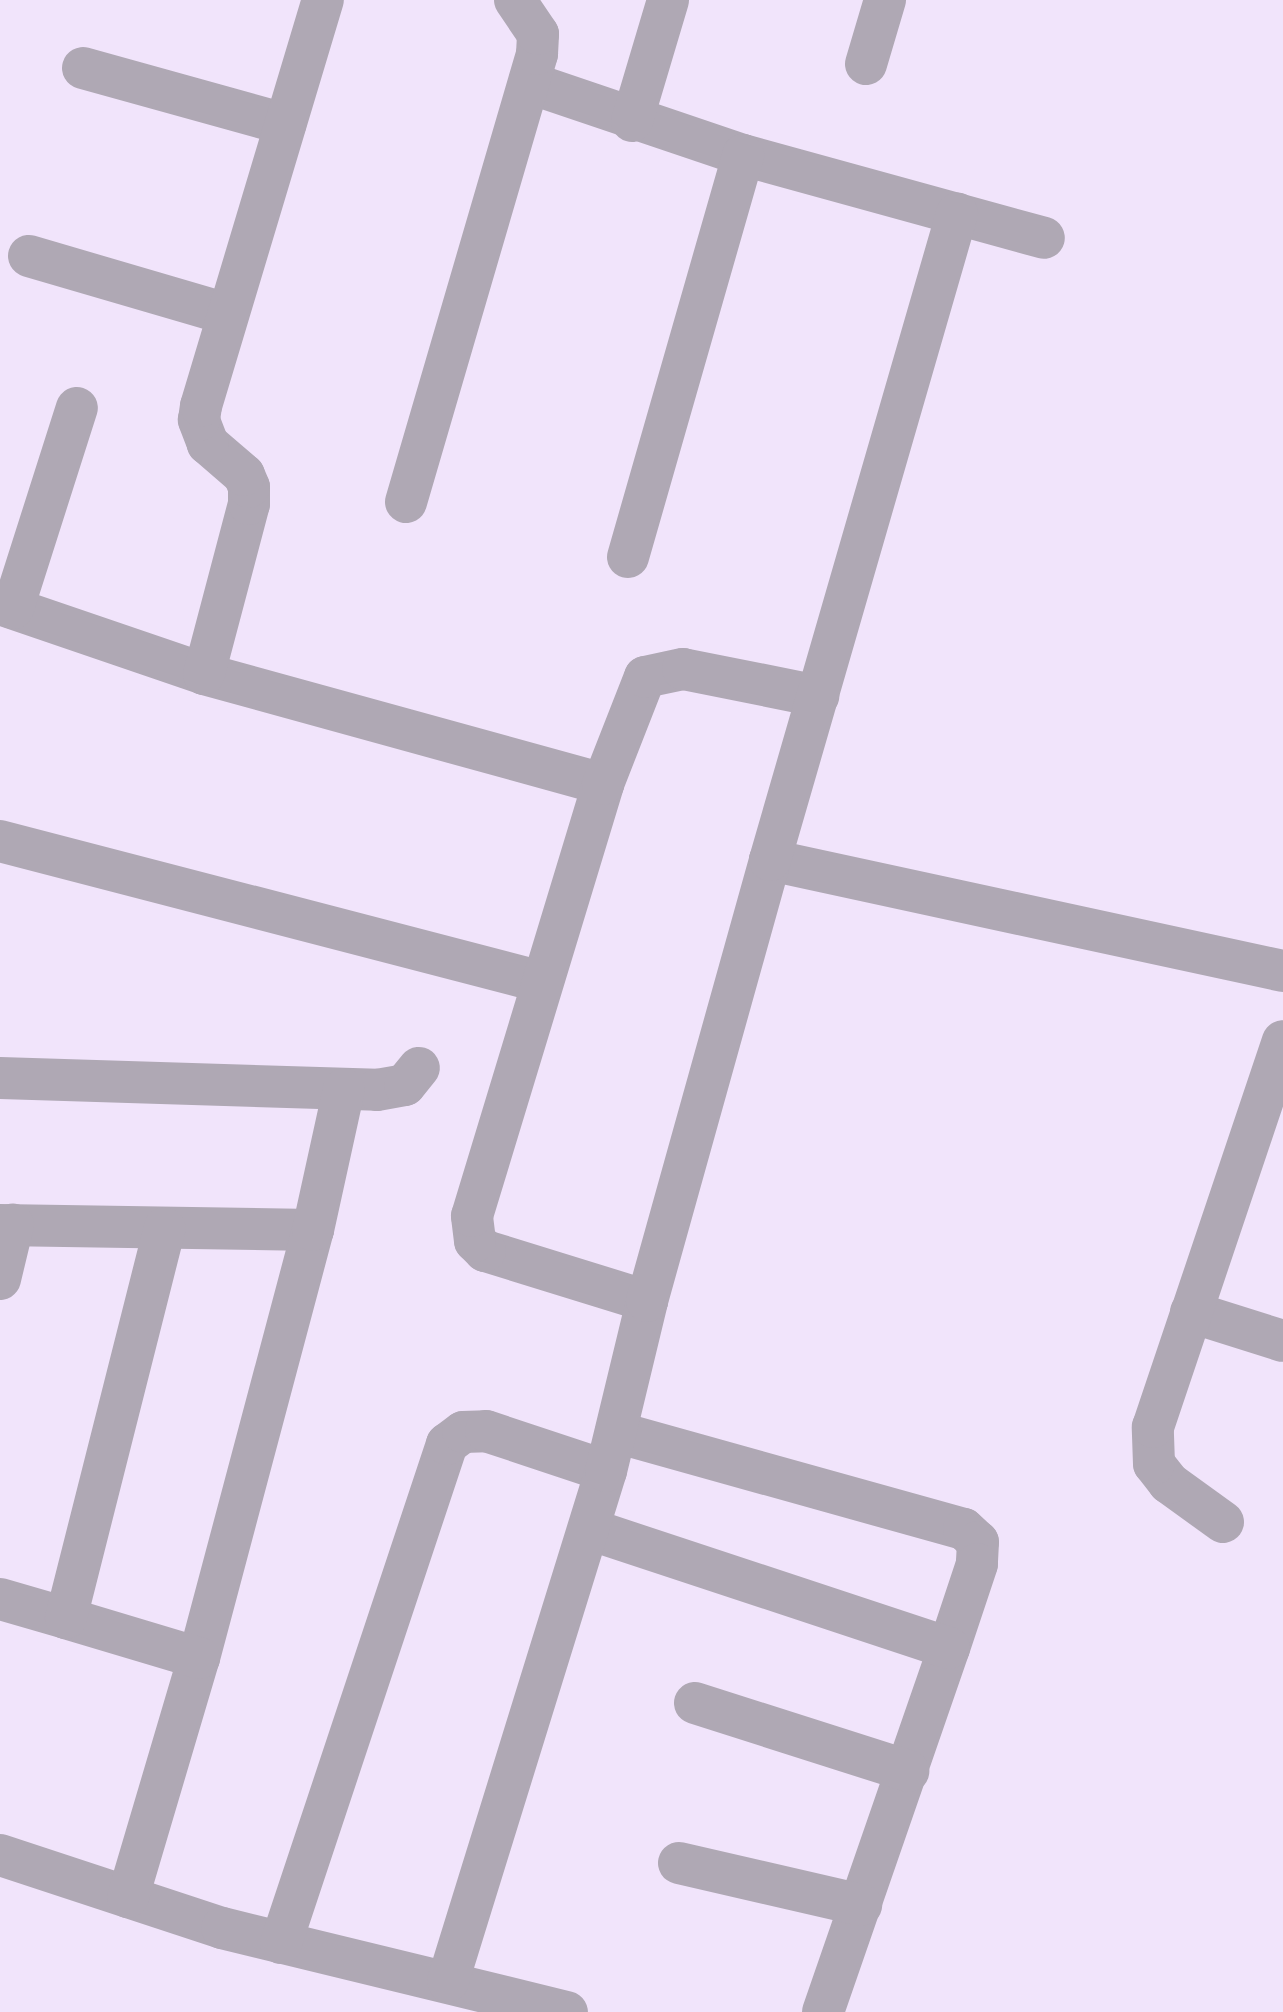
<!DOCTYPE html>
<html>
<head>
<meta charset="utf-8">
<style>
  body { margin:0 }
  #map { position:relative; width:1283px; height:2012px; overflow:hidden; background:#f1e4fb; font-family:Inter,sans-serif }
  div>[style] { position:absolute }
  .minor>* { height:42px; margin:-21px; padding:0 21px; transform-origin:21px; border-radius:21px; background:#afa8b4 }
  span { translate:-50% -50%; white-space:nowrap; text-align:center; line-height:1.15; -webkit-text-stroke:7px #f9f6fc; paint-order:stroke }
</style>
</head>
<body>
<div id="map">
  <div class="minor">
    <div style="left:866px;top:64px;width:67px;rotate:-73.5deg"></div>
    <div style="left:83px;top:68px;width:210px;rotate:15.5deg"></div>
    <div style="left:530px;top:83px;width:225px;rotate:18.7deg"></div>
    <div style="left:743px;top:155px;width:312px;rotate:15.4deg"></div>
    <div style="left:632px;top:121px;width:126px;rotate:-73.4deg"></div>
    <div style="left:29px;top:256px;width:206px;rotate:16.3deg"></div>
    <div style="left:406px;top:502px;width:467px;rotate:-73.7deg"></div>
    <div style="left:537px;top:54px;width:20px;rotate:-87deg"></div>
    <div style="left:538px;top:34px;width:41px;rotate:-124.1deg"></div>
    <div style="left:628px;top:557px;width:418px;rotate:-74deg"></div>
    <div style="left:0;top:604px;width:216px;rotate:18.9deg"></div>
    <div style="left:204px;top:674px;width:414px;rotate:15.4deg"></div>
    <div style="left:13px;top:608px;width:210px;rotate:-72.3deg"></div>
    <div style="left:204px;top:674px;width:176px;rotate:-75.2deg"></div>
    <div style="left:249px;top:504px;width:17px;rotate:-90deg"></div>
    <div style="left:249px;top:487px;width:13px;rotate:-113deg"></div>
    <div style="left:244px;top:475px;width:48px;rotate:-139.3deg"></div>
    <div style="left:208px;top:444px;width:26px;rotate:-111deg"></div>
    <div style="left:199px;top:420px;width:14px;rotate:-82deg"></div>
    <div style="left:201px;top:406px;width:424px;rotate:-73.3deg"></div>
    <div style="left:0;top:841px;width:560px;rotate:14.58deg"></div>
    <div style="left:770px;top:860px;width:525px;rotate:12.21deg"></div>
    <div style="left:0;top:1078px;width:377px;rotate:1.8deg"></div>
    <div style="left:377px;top:1090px;width:28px;rotate:-10deg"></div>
    <div style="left:405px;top:1085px;width:22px;rotate:-51deg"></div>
    <div style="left:0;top:1225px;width:313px;rotate:0.9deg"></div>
    <div style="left:0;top:1279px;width:56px;rotate:-76.5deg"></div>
    <div style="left:647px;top:1301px;width:170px;rotate:-162.8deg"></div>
    <div style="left:485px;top:1251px;width:14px;rotate:-135deg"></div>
    <div style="left:475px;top:1241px;width:25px;rotate:-97deg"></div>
    <div style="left:472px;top:1216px;width:451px;rotate:-73.1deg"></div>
    <div style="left:603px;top:784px;width:115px;rotate:-68.6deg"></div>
    <div style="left:645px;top:677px;width:39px;rotate:-12deg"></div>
    <div style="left:683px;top:669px;width:138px;rotate:11.3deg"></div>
    <div style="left:1191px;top:1312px;width:96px;rotate:17.5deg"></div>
    <div style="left:616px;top:1432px;width:361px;rotate:15.6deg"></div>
    <div style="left:964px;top:1529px;width:19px;rotate:43deg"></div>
    <div style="left:978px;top:1542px;width:22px;rotate:93deg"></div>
    <div style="left:977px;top:1564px;width:89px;rotate:108.4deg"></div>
    <div style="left:949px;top:1648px;width:385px;rotate:109.1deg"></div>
    <div style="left:1223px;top:1522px;width:67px;rotate:-144.2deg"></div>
    <div style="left:1169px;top:1483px;width:24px;rotate:-128deg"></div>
    <div style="left:1154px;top:1464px;width:37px;rotate:-92deg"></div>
    <div style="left:1153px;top:1427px;width:407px;rotate:-71.4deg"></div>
    <div style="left:589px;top:1529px;width:379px;rotate:18.3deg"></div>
    <div style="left:0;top:1599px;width:69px;rotate:16.1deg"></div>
    <div style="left:199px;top:1658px;width:443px;rotate:-75.1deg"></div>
    <div style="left:313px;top:1230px;width:144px;rotate:-77.6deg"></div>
    <div style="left:695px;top:1703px;width:224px;rotate:17.7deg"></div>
    <div style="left:0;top:1855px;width:234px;rotate:18.2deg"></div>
    <div style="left:222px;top:1928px;width:355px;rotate:13.7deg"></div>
    <div style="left:679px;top:1863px;width:187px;rotate:13deg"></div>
    <div style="left:128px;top:1897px;width:249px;rotate:-73.5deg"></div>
    <div style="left:199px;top:1658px;width:139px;rotate:-163.3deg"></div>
    <div style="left:66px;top:1618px;width:402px;rotate:-75.8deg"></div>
    <div style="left:281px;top:1943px;width:526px;rotate:-71.6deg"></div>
    <div style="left:447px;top:1444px;width:20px;rotate:-37deg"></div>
    <div style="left:463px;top:1432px;width:23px;rotate:-2deg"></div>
    <div style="left:486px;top:1431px;width:126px;rotate:18.4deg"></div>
    <div style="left:448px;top:1981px;width:534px;rotate:-72.79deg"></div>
    <div style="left:606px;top:1471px;width:175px;rotate:-76.4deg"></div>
    <div style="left:647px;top:1301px;width:458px;rotate:-74.4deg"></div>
    <div style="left:770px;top:860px;width:673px;rotate:-73.86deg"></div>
  </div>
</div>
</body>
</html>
